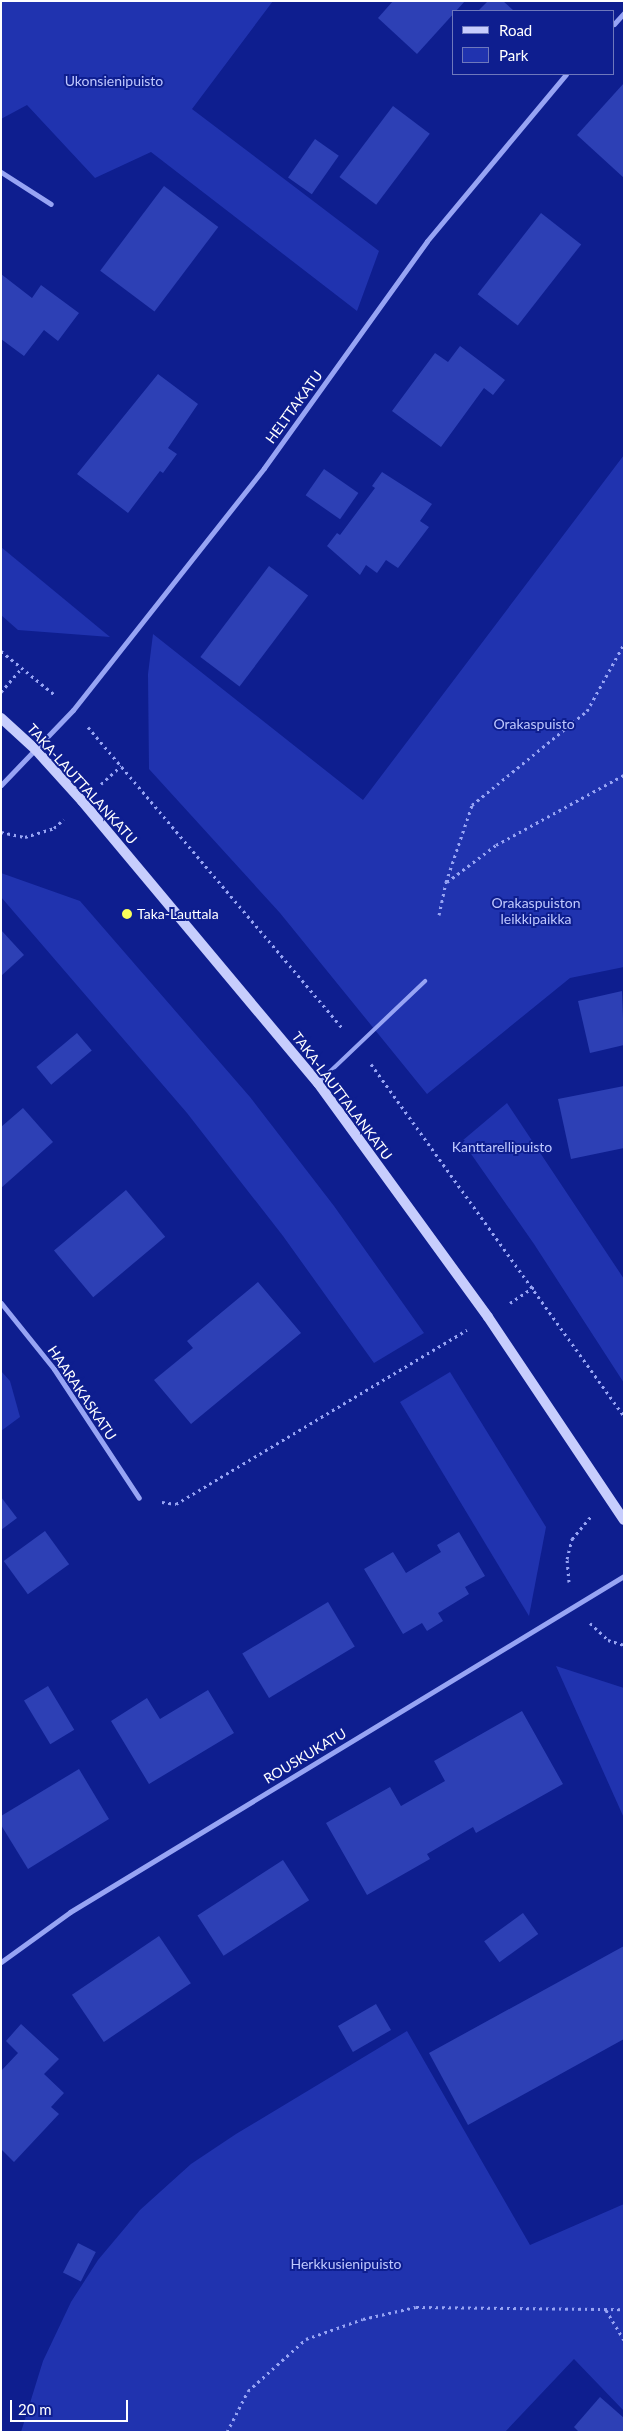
<!DOCTYPE html>
<html>
<head>
<meta charset="utf-8">
<style>
  body { margin:0 }
  #map { position:relative; width:625px; height:2433px; overflow:hidden; background:#0e1e8f; font-family:Lato,sans-serif }
  div>[style] { position:absolute }
  .green>* { inset:0; background:#2033af }
  .building>* { inset:0; background:#2d40b5; transform-origin:0 0 }
  .path>* { height:3px; margin-top:-1.5px; transform-origin:0; background:repeating-linear-gradient(90deg,#97a4f4 0 2.5px,transparent 0 6.5px) }
  .lane>* { height:4px; margin:-2px; padding:0 2px; transform-origin:2px; border-radius:2px; background:#97a4f4 }
  .street>* { height:5px; margin:-2.5px; padding:0 2.5px; transform-origin:2.5px; border-radius:2.5px; background:#97a4f4 }
  .secondary>* { height:10px; margin:-5px; padding:0 5px; transform-origin:5px; border-radius:5px; background:#c7cdfd }
  .dots>* { width:14px; height:14px; translate:-50% -50%; box-sizing:border-box; border:2px solid #0e1e8f; border-radius:50% }
  span { translate:-50% -50%; white-space:nowrap; text-align:center; line-height:1.15; -webkit-text-stroke:4px #0e1e8f; paint-order:stroke }
  .park-label { font-size:14px; color:#bfc8fe }
  .street-label { font-size:14px; color:#fff }
  .poi-label { font-size:14px; color:#fff }
  .left { translate:0 -50%; text-align:left }
  .frame { position:absolute; inset:0; border:2px solid #fff; pointer-events:none }
  .legend { position:absolute; left:452px; top:10px; width:162px; height:65px; box-sizing:border-box; background:#0e1e8f; border:1px solid #6e78bc; margin:0; padding:6px 9px; list-style:none; font-size:15px; color:#fff }
  .legend li { display:flex; align-items:center; gap:10px; height:25px }
  .legend b { width:25px; border:1px solid #6e78bc }
  .scale { position:absolute; left:10px; top:2400px; width:118px; height:22px; box-sizing:border-box; border:2px solid #fff; border-top:0; padding-left:6px; font-size:15px; line-height:18px; white-space:nowrap; color:#fff; -webkit-text-stroke:4px #0e1e8f; paint-order:stroke }
</style>
</head>
<body>
<div id="map">
  <div class="green">
    <div style="clip-path:polygon(1px 1px,273px 1px,192px 109px,379px 251px,357px 311px,151px 152px,95px 178px,27px 105px,1px 119px)"></div>
    <div style="clip-path:polygon(624px 455px,624px 967px,570px 978px,427px 1094px,280px 913px,149px 769px,148px 674px,153px 634px,363px 800px)"></div>
    <div style="clip-path:polygon(1px 547px,110px 637px,18px 630px,1px 615px)"></div>
    <div style="clip-path:polygon(1px 873px,80px 901px,250px 1097px,334px 1206px,424px 1333px,374px 1363px,283px 1236px,187px 1113px,1px 897px)"></div>
    <div style="clip-path:polygon(507px 1103px,624px 1279px,624px 1383px,534px 1244px,462px 1141px)"></div>
    <div style="clip-path:polygon(1px 1371px,10px 1381px,20px 1417px,1px 1431px)"></div>
    <div style="clip-path:polygon(450px 1372px,546px 1527px,529px 1616px,400px 1402px)"></div>
    <div style="clip-path:polygon(556px 1666px,624px 1688px,624px 1818px)"></div>
    <div style="clip-path:polygon(407px 2031px,530px 2245px,624px 2204px,624px 2411px,574px 2359px,505px 2432px,21px 2432px,43px 2361px,71px 2302px,98px 2260px,140px 2210px,191px 2164px,236px 2134px)"></div>
  </div>
  <div class="building">
    <div style="clip-path:polygon(393px 1px,465px 1px,417px 54px,378px 18px)"></div>
    <div style="clip-path:polygon(488px 1px,503px 1px,514px 11px,478px 11px)"></div>
    <div style="clip-path:polygon(624px 83px,624px 178px,577px 135px)"></div>
    <div style="left:393px;top:106px;width:46px;height:89px;rotate:37deg"></div>
    <div style="left:315px;top:139px;width:29px;height:47px;rotate:35deg"></div>
    <div style="left:164px;top:186px;width:68px;height:106px;rotate:37deg"></div>
    <div style="left:541px;top:213px;width:51px;height:103px;rotate:38deg"></div>
    <div style="clip-path:polygon(1px 274px,32px 298px,41px 285px,79px 313px,58px 341px,44px 330px,24px 356px,1px 339px)"></div>
    <div style="clip-path:polygon(460px 346px,505px 380px,493px 395px,484px 388px,441px 447px,392px 411px,435px 353px,448px 362px)"></div>
    <div style="clip-path:polygon(158px 374px,198px 404px,168px 448px,177px 454px,163px 473px,160px 471px,128px 513px,77px 474px)"></div>
    <div style="left:324px;top:469px;width:42px;height:32px;rotate:35deg"></div>
    <div style="clip-path:polygon(382px 472px,432px 504px,420px 521px,429px 527px,398px 568px,386px 560px,377px 573px,366px 565px,360px 575px,327px 546px,337px 533px,340px 535px,375px 488px,372px 486px)"></div>
    <div style="left:269px;top:566px;width:49px;height:114px;rotate:37deg"></div>
    <div style="clip-path:polygon(1px 930px,24px 955px,1px 976px)"></div>
    <div style="clip-path:polygon(622px 991px,624px 1045px,590px 1053px,578px 1001px)"></div>
    <div style="left:77px;top:1033px;width:23px;height:53px;rotate:50deg"></div>
    <div style="clip-path:polygon(624px 1086px,624px 1148px,571px 1159px,558px 1099px)"></div>
    <div style="clip-path:polygon(23px 1108px,53px 1142px,1px 1188px,1px 1127px)"></div>
    <div style="left:126px;top:1190px;width:61px;height:94px;rotate:50deg"></div>
    <div style="clip-path:polygon(258px 1282px,301px 1333px,191px 1424px,154px 1380px,193px 1348px,187px 1341px)"></div>
    <div style="clip-path:polygon(1px 1497px,17px 1518px,1px 1530px)"></div>
    <div style="left:45px;top:1531px;width:41px;height:51px;rotate:54deg"></div>
    <div style="clip-path:polygon(459px 1532px,485px 1576px,465px 1587px,469px 1594px,438px 1613px,443px 1621px,427px 1631px,422px 1623px,403px 1634px,364px 1569px,393px 1552px,406px 1573px,441px 1552px,437px 1545px)"></div>
    <div style="left:328px;top:1602px;width:52px;height:100px;rotate:59deg"></div>
    <div style="left:48px;top:1686px;width:51px;height:28px;rotate:59deg"></div>
    <div style="clip-path:polygon(208px 1690px,234px 1733px,149px 1784px,111px 1721px,147px 1698px,160px 1719px)"></div>
    <div style="clip-path:polygon(522px 1711px,563px 1784px,476px 1833px,473px 1827px,427px 1854px,430px 1859px,367px 1895px,326px 1823px,390px 1787px,401px 1806px,445px 1781px,434px 1761px)"></div>
    <div style="clip-path:polygon(79px 1769px,109px 1819px,28px 1869px,1px 1825px,1px 1816px)"></div>
    <div style="left:283px;top:1860px;width:48px;height:102px;rotate:57deg"></div>
    <div style="left:523px;top:1913px;width:26px;height:48px;rotate:54deg"></div>
    <div style="left:159px;top:1936px;width:57px;height:105px;rotate:56deg"></div>
    <div style="clip-path:polygon(624px 1946px,624px 2039px,468px 2125px,429px 2053px)"></div>
    <div style="left:376px;top:2004px;width:30px;height:44px;rotate:60deg"></div>
    <div style="clip-path:polygon(21px 2024px,59px 2059px,44px 2074px,64px 2093px,51px 2107px,59px 2114px,14px 2162px,1px 2149px,1px 2071px,18px 2053px,6px 2041px)"></div>
    <div style="left:78px;top:2243px;width:20px;height:33px;rotate:27deg"></div>
    <div style="clip-path:polygon(600px 2397px,624px 2418px,624px 2432px,579px 2432px,574px 2427px)"></div>
  </div>
  <div class="path">
    <div style="left:1px;top:651px;width:70px;rotate:39.2deg"></div>
    <div style="left:1px;top:692px;width:32px;rotate:-49deg"></div>
    <div style="left:88px;top:727px;width:394px;rotate:49.8deg"></div>
    <div style="left:101px;top:784px;width:27px;rotate:-42deg"></div>
    <div style="left:1px;top:832px;width:25px;rotate:12deg"></div>
    <div style="left:25px;top:837px;width:30px;rotate:-17deg"></div>
    <div style="left:54px;top:828px;width:13px;rotate:-42deg"></div>
    <div style="left:447px;top:882px;width:61px;rotate:-37.1deg"></div>
    <div style="left:496px;top:845px;width:146px;rotate:-28.7deg"></div>
    <div style="left:439px;top:915px;width:34px;rotate:-78deg"></div>
    <div style="left:446px;top:882px;width:81px;rotate:-71.3deg"></div>
    <div style="left:472px;top:805px;width:149px;rotate:-39.3deg"></div>
    <div style="left:587px;top:711px;width:77px;rotate:-61.1deg"></div>
    <div style="left:371px;top:1064px;width:433px;rotate:54.3deg"></div>
    <div style="left:510px;top:1303px;width:29px;rotate:-34deg"></div>
    <div style="left:162px;top:1502px;width:14px;rotate:8deg"></div>
    <div style="left:176px;top:1504px;width:339px;rotate:-30.9deg"></div>
    <div style="left:569px;top:1582px;width:23px;rotate:-95deg"></div>
    <div style="left:567px;top:1559px;width:21px;rotate:-76deg"></div>
    <div style="left:572px;top:1539px;width:30px;rotate:-50deg"></div>
    <div style="left:590px;top:1623px;width:25px;rotate:43deg"></div>
    <div style="left:608px;top:1640px;width:17px;rotate:17deg"></div>
    <div style="left:606px;top:2310px;width:35px;rotate:59deg"></div>
    <div style="left:227px;top:2432px;width:46px;rotate:-62.9deg"></div>
    <div style="left:248px;top:2391px;width:78px;rotate:-41.9deg"></div>
    <div style="left:306px;top:2339px;width:60px;rotate:-19.3deg"></div>
    <div style="left:363px;top:2319px;width:54px;rotate:-12.8deg"></div>
    <div style="left:416px;top:2307px;width:208px;rotate:0.6deg"></div>
  </div>
  <div class="lane">
    <div style="left:318px;top:1083px;width:148px;rotate:-43.6deg"></div>
  </div>
  <div class="street">
    <div style="left:614px;top:24px;width:15px;rotate:-48deg"></div>
    <div style="left:1px;top:172px;width:59px;rotate:32.6deg"></div>
    <div style="left:1px;top:785px;width:104px;rotate:-46.2deg"></div>
    <div style="left:73px;top:710px;width:308px;rotate:-51.7deg"></div>
    <div style="left:264px;top:468px;width:279px;rotate:-54.3deg"></div>
    <div style="left:427px;top:241px;width:217px;rotate:-50.2deg"></div>
    <div style="left:1px;top:1303px;width:85px;rotate:51.2deg"></div>
    <div style="left:54px;top:1369px;width:154px;rotate:56.6deg"></div>
    <div style="left:1px;top:1962px;width:85px;rotate:-35.9deg"></div>
    <div style="left:70px;top:1912px;width:648px;rotate:-31.24deg"></div>
  </div>
  <div class="secondary">
    <div style="left:1px;top:718px;width:46px;rotate:42.4deg"></div>
    <div style="left:35px;top:749px;width:70px;rotate:47.9deg"></div>
    <div style="left:82px;top:801px;width:368px;rotate:50.1deg"></div>
    <div style="left:318px;top:1083px;width:289px;rotate:54deg"></div>
    <div style="left:488px;top:1317px;width:244px;rotate:56.2deg"></div>
  </div>
  <div class="dots">
    <div style="left:127px;top:914px;background:#fbff5a"></div>
  </div>
  <div class="park-label">
    <span style="left:114px;top:81px">Ukonsienipuisto</span>
    <span style="left:534px;top:724px">Orakaspuisto</span>
    <span style="left:536px;top:911px">Orakaspuiston<br>leikkipaikka</span>
    <span style="left:502px;top:1147px">Kanttarellipuisto</span>
    <span style="left:346px;top:2264px">Herkkusienipuisto</span>
  </div>
  <div class="street-label">
    <span style="left:294px;top:407px;rotate:-54deg">HELTTAKATU</span>
    <span style="left:82px;top:784px;rotate:48deg">TAKA-LAUTTALANKATU</span>
    <span style="left:342px;top:1096px;rotate:53deg">TAKA-LAUTTALANKATU</span>
    <span style="left:82px;top:1393px;rotate:56deg">HAARAKASKATU</span>
    <span style="left:305px;top:1756px;rotate:-31deg">ROUSKUKATU</span>
  </div>
  <div class="poi-label">
    <span class="left" style="left:137px;top:914px">Taka-Lauttala</span>
  </div>
  <div class="frame"></div>
  <ul class="legend">
  <li><b style="height:6px;background:#c7cdfd"></b>Road</li>
  <li><b style="height:14px;background:#2033af"></b>Park</li>
  </ul>
  <div class="scale">20 m</div>
</div>
</body>
</html>
